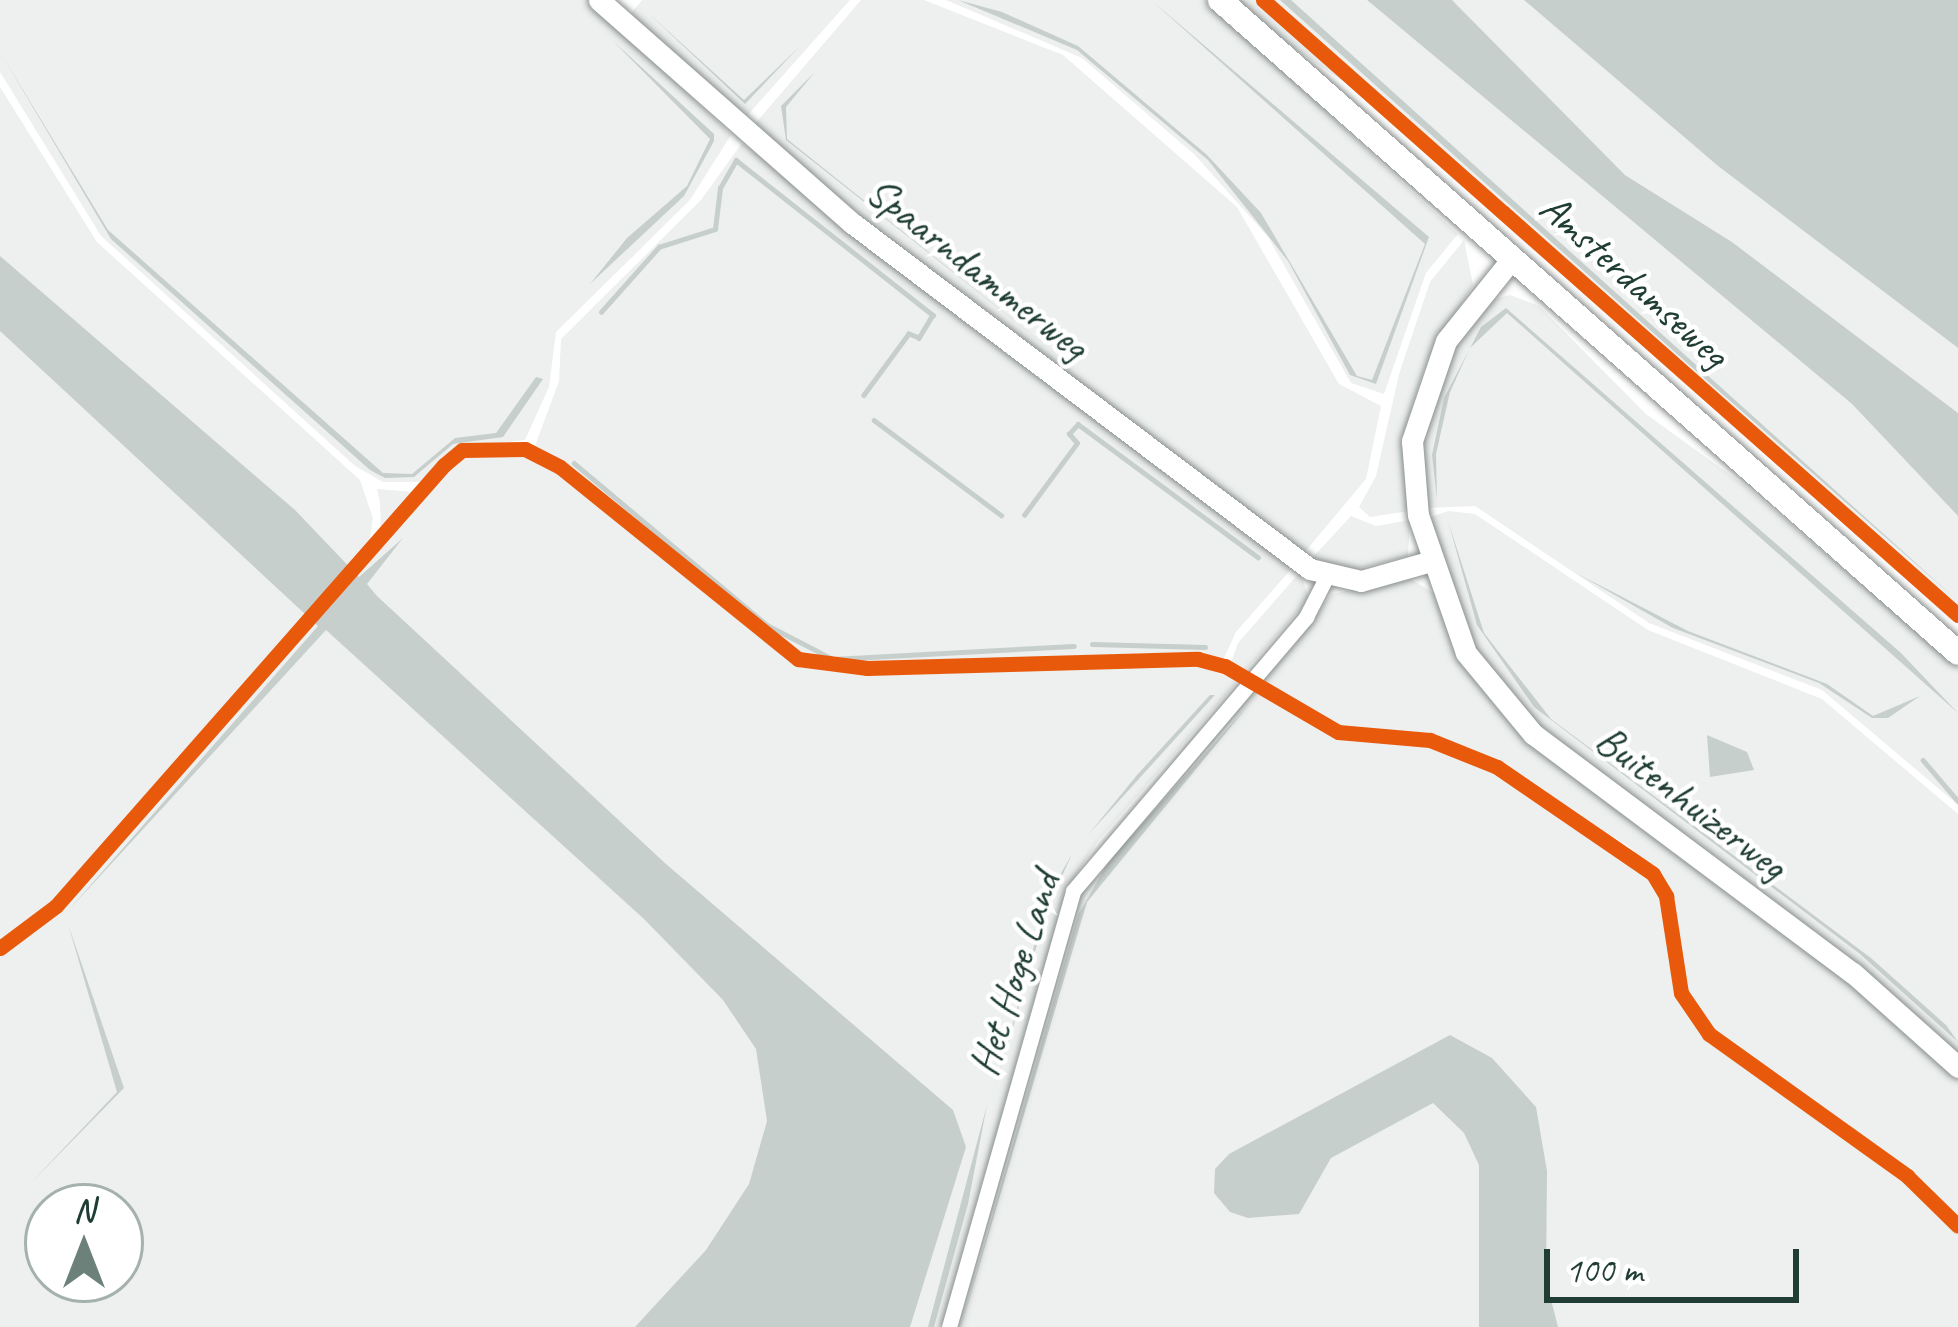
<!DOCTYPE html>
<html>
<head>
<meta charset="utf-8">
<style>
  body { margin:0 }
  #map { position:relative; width:1958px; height:1327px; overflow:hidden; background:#fff; font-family:Caveat,sans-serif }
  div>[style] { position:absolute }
  .built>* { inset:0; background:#edf0ef }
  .water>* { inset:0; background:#c7cfcd }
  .stream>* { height:4.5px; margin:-2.25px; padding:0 2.25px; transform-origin:2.25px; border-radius:2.25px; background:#c7cfcd }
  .roads { filter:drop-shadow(0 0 3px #898f8d) drop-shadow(0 0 3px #898f8d) }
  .street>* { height:15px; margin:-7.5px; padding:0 7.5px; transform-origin:7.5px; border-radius:7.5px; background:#fff }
  .secondary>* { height:21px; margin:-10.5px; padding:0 10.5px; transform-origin:10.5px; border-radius:10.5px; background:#fff }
  .primary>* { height:24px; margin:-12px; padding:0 12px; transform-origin:12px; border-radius:12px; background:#fff }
  .cycleway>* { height:15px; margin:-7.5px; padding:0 7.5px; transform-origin:7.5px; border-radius:7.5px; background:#e8590c }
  span { translate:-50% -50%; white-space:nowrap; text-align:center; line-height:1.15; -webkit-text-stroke:9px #fff; paint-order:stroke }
  .street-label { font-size:42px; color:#1f3d34 }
  .north { position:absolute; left:24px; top:1183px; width:120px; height:120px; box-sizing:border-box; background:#fff; border:3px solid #a5b1ae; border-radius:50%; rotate:0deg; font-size:33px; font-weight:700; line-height:48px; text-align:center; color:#1f3d34 }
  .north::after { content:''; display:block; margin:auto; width:42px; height:54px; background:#6d817b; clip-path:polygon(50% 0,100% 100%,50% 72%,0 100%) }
  .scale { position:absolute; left:1544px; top:1249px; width:255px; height:54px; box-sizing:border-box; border:6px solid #1f3d34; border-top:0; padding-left:15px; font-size:36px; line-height:42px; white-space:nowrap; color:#1f3d34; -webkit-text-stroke:9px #fff; paint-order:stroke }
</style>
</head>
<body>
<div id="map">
  <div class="built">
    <div style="clip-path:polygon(0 0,589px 0,731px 135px,690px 200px,556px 332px,549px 387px,525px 440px,462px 447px,419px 482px,383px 482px,355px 466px,101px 236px,0 72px)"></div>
    <div style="clip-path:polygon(642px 0,850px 0,746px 117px,629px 16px)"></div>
    <div style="clip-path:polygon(861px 0,924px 0,1063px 55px,1237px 207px,1339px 384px,1381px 406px,1366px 479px,1304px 553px,931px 275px,753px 126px)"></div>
    <div style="clip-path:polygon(946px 0,1205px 0,1458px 234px,1426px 273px,1384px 394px,1351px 383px,1268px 237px,1195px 155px,1082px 58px)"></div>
    <div style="clip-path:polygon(1238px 0,1257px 0,1362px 94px,1286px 43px)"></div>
    <div style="clip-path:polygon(1270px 0,1367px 0,1852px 404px,1958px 516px,1958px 610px)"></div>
    <div style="clip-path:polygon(1452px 0,1524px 0,1718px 166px,1958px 348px,1958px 413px,1732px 242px,1625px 175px)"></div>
    <div style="clip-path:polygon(0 87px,97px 242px,360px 480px,373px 518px,369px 544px,305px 618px,49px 908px,0 944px)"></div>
    <div style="clip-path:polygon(742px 143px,1293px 567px,1236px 632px,1223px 660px,1148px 653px,848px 664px,798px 656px,535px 446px,559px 381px,561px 339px,701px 200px)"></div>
    <div style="clip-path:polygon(1464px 240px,1473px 285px,1428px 358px,1408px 418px,1409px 511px,1370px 517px,1359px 507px,1376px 476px,1399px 374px,1430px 282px)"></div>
    <div style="clip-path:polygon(1510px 295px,1539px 306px,1646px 414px,1747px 487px,1958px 667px,1958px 805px,1822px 690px,1649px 623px,1475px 506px,1426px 508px,1419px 447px,1446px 356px,1492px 300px)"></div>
    <div style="clip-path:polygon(evenodd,521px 453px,550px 465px,795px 663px,855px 672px,1175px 659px,1239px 680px,1098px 841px,1066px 890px,941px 1327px,0 1327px,0 952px,33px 934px,65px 902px,449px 466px,475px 453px,521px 453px,48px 1207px,120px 1207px,120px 1279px,48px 1279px,48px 1207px)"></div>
    <div style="clip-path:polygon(377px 489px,415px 492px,381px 530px,380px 503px)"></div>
    <div style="clip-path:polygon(1448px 511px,1475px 514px,1648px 630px,1822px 699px,1958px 814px,1958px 1057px,1531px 724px,1483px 668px,1428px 518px)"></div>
    <div style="clip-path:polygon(1351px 516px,1376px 526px,1410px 520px,1408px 556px,1340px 573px,1312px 558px)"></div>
    <div style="clip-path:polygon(1300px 572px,1309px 599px,1244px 672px,1231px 663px,1238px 643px)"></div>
    <div style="clip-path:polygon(1409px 578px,1435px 594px,1466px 668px,1511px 725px,1849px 979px,1958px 1077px,1958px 1219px,1924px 1182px,1707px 1025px,1681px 978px,1669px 891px,1631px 848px,1471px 748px,1334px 727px,1260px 683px,1332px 594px)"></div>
    <div style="clip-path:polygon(1253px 689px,1327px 734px,1457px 751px,1644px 870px,1662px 898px,1673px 978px,1695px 1024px,1910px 1183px,1958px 1235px,1958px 1327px,956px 1327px,1080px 893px)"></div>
  </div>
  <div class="water">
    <div style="clip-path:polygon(958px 0,1002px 12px,1078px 46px,1207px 155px,1261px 213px,1357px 376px,1372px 380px,1425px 244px,1151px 0,1429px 237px,1376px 384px,1350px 375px,1288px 261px,1208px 160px,1077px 50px)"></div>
    <div style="clip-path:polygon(1280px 0,1291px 0,1958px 601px,1696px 371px)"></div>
    <div style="clip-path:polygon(1367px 0,1452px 0,1625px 175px,1732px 242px,1958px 413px,1958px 516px,1852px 404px)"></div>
    <div style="clip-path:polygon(1524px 0,1958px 0,1958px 348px,1718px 166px)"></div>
    <div style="clip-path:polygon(645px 10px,744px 100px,799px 47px,745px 104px)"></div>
    <div style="clip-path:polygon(612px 40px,714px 134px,714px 141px,684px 196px,590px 284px,627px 238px,687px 186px,710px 139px)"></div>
    <div style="clip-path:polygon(0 52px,108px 230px,383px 473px,412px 474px,455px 438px,496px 433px,536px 377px,543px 379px,503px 437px,453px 444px,414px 477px,385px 478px,370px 470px,111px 239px)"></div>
    <div style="clip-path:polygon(815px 72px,786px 107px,787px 139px,1075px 369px,786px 140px,781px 106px)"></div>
    <div style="clip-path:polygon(0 256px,295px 510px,359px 577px,403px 538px,367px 584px,377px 596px,666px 864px,953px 1110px,966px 1147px,910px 1327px,635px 1327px,706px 1250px,749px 1184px,767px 1121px,756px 1049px,723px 1000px,644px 919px,326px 630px,67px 912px,318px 626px,0 331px)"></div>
    <div style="clip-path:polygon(1506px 308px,1901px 653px,1958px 713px,1507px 313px,1470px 348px,1450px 392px,1436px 454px,1437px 499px,1432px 455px,1444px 398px,1481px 327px)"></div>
    <div style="clip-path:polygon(1448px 521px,1484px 633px,1551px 719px,1871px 958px,1946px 1025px,1958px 1042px,1860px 954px,1534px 707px,1477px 625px)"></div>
    <div style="clip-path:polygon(1576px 573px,1688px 631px,1827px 684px,1873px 716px,1920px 696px,1888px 718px,1872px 718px,1819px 683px,1673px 628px)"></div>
    <div style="clip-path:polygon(1210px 695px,1215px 695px,1088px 835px,1137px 775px)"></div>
    <div style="clip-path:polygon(1247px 707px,1087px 902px,961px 1327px,1078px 915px,1109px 861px)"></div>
    <div style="clip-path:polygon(1707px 735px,1747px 752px,1754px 770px,1710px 777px)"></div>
    <div style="clip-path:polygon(1072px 854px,1048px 907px,995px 1089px,1047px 898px)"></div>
    <div style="clip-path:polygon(68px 924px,124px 1088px,28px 1186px,117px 1092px)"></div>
    <div style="clip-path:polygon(1450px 1035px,1492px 1058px,1536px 1107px,1547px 1171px,1546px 1280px,1558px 1327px,1479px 1327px,1479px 1165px,1464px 1133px,1433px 1103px,1331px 1158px,1299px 1214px,1248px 1218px,1230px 1212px,1214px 1193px,1215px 1169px,1229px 1154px)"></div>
    <div style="clip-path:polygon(987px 1105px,968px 1204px,934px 1327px,928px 1327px)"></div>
  </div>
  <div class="stream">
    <div style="left:601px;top:312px;width:87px;rotate:-48.3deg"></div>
    <div style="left:659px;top:247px;width:59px;rotate:-17.8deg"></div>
    <div style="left:715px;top:229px;width:41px;rotate:-83deg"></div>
    <div style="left:720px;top:188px;width:32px;rotate:-60deg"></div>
    <div style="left:736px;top:160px;width:251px;rotate:38.2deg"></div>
    <div style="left:933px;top:315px;width:27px;rotate:121deg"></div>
    <div style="left:919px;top:338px;width:11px;rotate:-158deg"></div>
    <div style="left:909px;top:334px;width:76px;rotate:126.4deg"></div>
    <div style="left:874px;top:420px;width:159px;rotate:36.8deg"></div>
    <div style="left:574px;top:463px;width:252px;rotate:40deg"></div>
    <div style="left:767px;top:625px;width:74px;rotate:27.3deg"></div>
    <div style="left:833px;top:659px;width:241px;rotate:-3.1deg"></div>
    <div style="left:1024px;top:515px;width:89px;rotate:-53.6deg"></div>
    <div style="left:1077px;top:443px;width:12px;rotate:-132deg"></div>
    <div style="left:1069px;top:434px;width:13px;rotate:-48deg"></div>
    <div style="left:1078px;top:424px;width:224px;rotate:36.5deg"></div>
    <div style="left:1092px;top:644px;width:113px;rotate:1.5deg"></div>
    <div style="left:1923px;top:760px;width:54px;rotate:49.5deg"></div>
  </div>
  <div class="roads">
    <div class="street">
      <div style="left:949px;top:1327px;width:453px;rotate:-74.1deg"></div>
      <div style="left:1073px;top:891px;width:360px;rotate:-49.6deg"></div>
      <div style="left:1306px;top:617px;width:44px;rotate:-62.9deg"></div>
    </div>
    <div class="secondary">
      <div style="left:599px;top:0;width:337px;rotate:41.4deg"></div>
      <div style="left:852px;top:223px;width:574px;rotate:37.07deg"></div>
      <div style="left:1310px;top:569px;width:52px;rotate:13.2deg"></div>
      <div style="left:1361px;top:581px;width:73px;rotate:-15.9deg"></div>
      <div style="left:1510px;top:261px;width:102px;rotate:128.7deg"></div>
      <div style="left:1446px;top:341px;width:106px;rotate:108.8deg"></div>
      <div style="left:1412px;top:441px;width:74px;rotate:85.4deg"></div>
      <div style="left:1418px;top:515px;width:146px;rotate:70.8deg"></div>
      <div style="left:1466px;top:653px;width:105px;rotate:50.4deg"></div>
      <div style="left:1533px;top:734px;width:399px;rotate:36.8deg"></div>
      <div style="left:1853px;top:973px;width:141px;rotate:41.8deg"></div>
    </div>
    <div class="primary">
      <div style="left:1220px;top:0;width:985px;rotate:41.5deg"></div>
    </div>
  </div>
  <div class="cycleway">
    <div style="left:1263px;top:0;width:928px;rotate:41.51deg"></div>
    <div style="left:0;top:948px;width:70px;rotate:-36.9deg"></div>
    <div style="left:56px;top:906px;width:587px;rotate:-48.66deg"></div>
    <div style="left:444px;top:465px;width:23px;rotate:-40deg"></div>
    <div style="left:462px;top:450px;width:63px;rotate:-0.9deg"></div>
    <div style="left:525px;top:449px;width:39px;rotate:27deg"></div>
    <div style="left:560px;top:467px;width:306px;rotate:38.9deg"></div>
    <div style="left:798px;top:659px;width:70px;rotate:7.4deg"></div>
    <div style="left:867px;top:668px;width:331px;rotate:-1.6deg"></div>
    <div style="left:1198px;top:659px;width:28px;rotate:15deg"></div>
    <div style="left:1225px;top:666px;width:131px;rotate:30.3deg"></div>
    <div style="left:1338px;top:732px;width:92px;rotate:5deg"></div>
    <div style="left:1430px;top:740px;width:72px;rotate:21.9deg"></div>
    <div style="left:1497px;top:767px;width:189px;rotate:34.4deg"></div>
    <div style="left:1653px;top:874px;width:26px;rotate:59deg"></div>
    <div style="left:1666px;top:896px;width:98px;rotate:81.2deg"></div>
    <div style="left:1681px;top:993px;width:50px;rotate:55.7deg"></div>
    <div style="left:1709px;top:1034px;width:244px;rotate:35.6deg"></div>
    <div style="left:1907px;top:1176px;width:71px;rotate:44.4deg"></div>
  </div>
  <div class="street-label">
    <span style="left:977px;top:269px;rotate:38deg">Spaarndammerweg</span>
    <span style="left:1634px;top:281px;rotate:42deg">Amsterdamseweg</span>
    <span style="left:1691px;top:803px;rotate:37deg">Buitenhuizerweg</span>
    <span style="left:1015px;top:974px;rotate:-72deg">Het Hoge Land</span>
  </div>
  <div class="north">N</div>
  <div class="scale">100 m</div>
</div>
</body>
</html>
